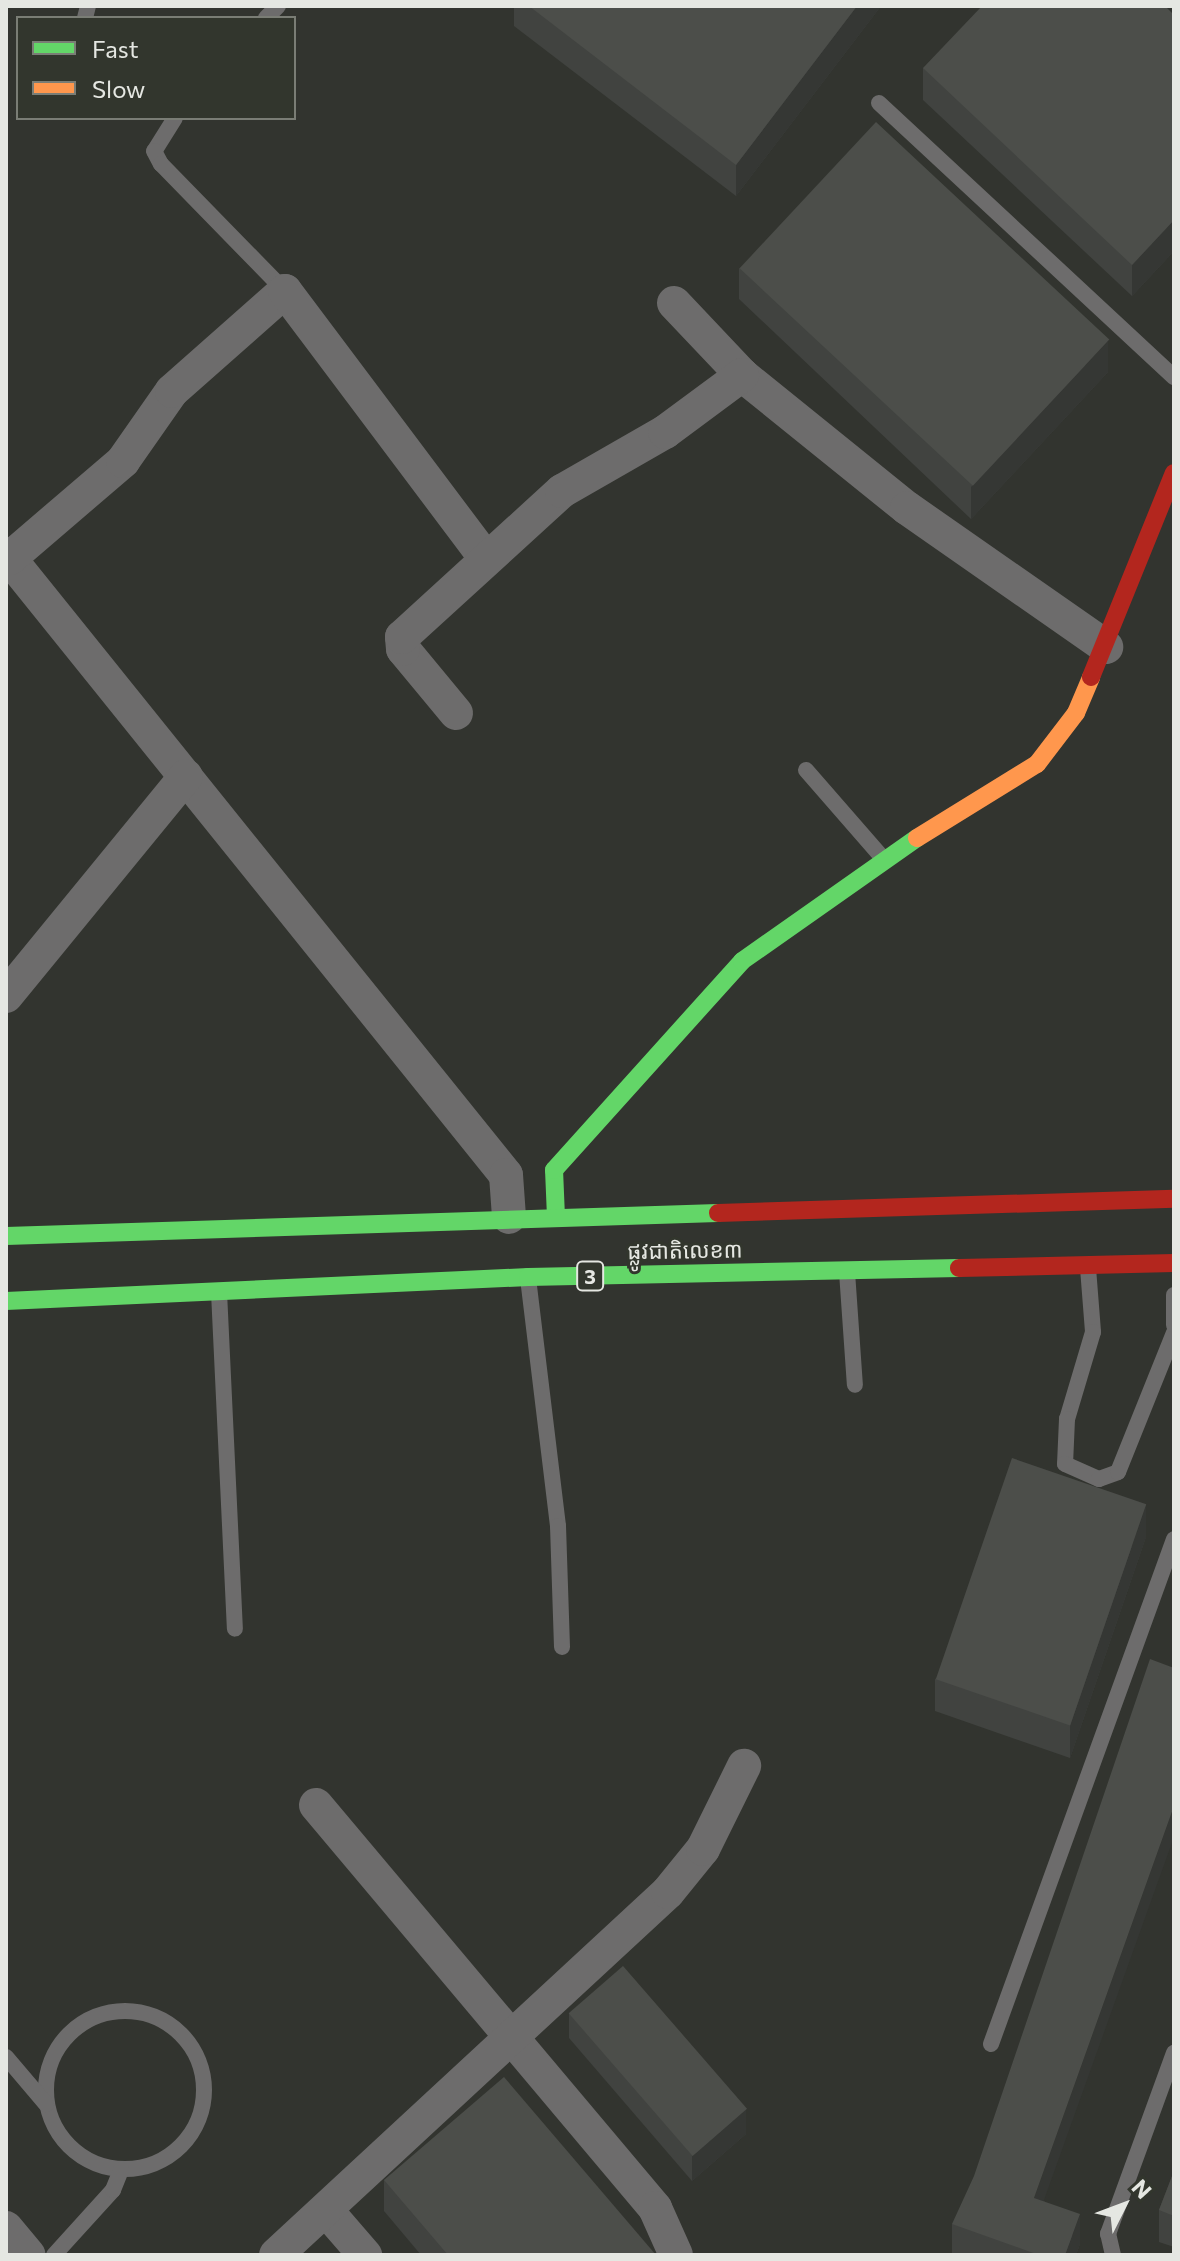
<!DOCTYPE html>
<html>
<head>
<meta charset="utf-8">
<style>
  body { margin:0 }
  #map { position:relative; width:1180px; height:2261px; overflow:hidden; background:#32342f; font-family:Commissioner,"Noto Sans Khmer",sans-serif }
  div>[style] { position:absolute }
  .lane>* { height:16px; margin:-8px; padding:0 8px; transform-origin:8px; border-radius:8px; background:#6d6c6c }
  .lane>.ring { margin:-8px; padding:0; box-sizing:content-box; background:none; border:16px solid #6d6c6c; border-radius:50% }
  .street>* { height:34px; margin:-17px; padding:0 17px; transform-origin:17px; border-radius:17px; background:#6d6c6c }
  .fast>* { height:18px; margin:-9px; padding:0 9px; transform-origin:9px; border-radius:9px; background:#63d668 }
  .slow>* { height:18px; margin:-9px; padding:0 9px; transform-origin:9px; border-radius:9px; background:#ff974d }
  .jam>* { height:18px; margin:-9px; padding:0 9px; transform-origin:9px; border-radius:9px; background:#b3261e }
  .wall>* { inset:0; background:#414340 }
  .shaded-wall>* { inset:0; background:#353734 }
  .building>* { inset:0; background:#4c4e4a; transform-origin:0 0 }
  span { translate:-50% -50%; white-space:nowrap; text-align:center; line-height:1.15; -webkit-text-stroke:6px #32362d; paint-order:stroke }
  .shield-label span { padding:2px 6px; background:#32362d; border:2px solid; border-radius:6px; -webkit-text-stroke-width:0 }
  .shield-label { font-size:20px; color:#e5e7e2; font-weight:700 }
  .street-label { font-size:22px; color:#e5e7e2 }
  .frame { position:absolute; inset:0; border:8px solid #e5e7e2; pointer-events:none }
  .legend { position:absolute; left:16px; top:16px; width:280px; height:104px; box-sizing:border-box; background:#32362d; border:2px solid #7a7d75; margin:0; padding:10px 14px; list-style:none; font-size:24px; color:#e5e7e2 }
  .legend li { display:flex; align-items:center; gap:16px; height:40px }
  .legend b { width:40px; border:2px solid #7a7d75 }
  .north { position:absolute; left:1084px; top:2165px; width:80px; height:80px; -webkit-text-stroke:6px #32362d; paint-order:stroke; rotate:48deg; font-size:22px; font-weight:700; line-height:32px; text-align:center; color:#e5e7e2 }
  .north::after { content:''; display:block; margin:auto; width:28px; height:36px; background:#e5e7e2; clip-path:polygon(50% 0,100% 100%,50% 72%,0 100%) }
</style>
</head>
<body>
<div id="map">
  <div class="lane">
    <div style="left:85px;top:18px;width:12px;rotate:-76deg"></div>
    <div style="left:266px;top:18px;width:17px;rotate:-45deg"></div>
    <div style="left:879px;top:103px;width:403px;rotate:42.9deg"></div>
    <div style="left:175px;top:118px;width:39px;rotate:122deg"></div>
    <div style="left:154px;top:151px;width:15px;rotate:62deg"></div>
    <div style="left:161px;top:164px;width:177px;rotate:45.7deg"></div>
    <div style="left:806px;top:770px;width:114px;rotate:48.9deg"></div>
    <div style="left:1088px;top:1268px;width:64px;rotate:85.5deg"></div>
    <div style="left:1093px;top:1332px;width:91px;rotate:106.6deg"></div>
    <div style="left:1067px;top:1419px;width:45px;rotate:92.5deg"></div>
    <div style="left:1065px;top:1464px;width:37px;rotate:24deg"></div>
    <div style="left:1099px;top:1479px;width:20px;rotate:-20deg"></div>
    <div style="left:1118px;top:1472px;width:150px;rotate:-68.1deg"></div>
    <div style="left:847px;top:1272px;width:113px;rotate:86deg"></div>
    <div style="left:528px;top:1278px;width:250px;rotate:83.1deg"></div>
    <div style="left:558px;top:1526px;width:121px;rotate:88.1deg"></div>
    <div style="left:219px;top:1292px;width:337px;rotate:87.3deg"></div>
    <div style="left:1174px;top:1295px;width:30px;rotate:90deg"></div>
    <div class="ring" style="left:46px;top:2011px;width:142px;height:142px"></div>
    <div style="left:991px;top:2044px;width:537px;rotate:-70.08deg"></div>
    <div style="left:6px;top:2057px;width:62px;rotate:49.6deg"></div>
    <div style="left:54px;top:2255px;width:88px;rotate:-47.8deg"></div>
    <div style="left:113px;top:2190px;width:22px;rotate:-68deg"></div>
    <div style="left:1113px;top:2255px;width:22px;rotate:-103deg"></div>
    <div style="left:1108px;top:2234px;width:193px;rotate:-70deg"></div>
  </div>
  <div class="street">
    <div style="left:674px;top:303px;width:99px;rotate:46.6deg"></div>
    <div style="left:742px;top:375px;width:212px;rotate:38.9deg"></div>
    <div style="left:907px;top:508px;width:243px;rotate:34.9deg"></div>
    <div style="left:6px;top:554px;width:797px;rotate:51.16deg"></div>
    <div style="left:506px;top:1175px;width:42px;rotate:85.9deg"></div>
    <div style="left:10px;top:558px;width:149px;rotate:-40.6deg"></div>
    <div style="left:123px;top:461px;width:85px;rotate:-55deg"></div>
    <div style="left:172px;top:391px;width:151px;rotate:-41.5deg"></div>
    <div style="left:285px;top:291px;width:333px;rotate:53.1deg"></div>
    <div style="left:456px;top:713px;width:83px;rotate:-129.6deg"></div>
    <div style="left:403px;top:649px;width:12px;rotate:-95deg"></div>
    <div style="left:402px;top:637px;width:217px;rotate:-42.4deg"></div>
    <div style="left:562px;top:491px;width:119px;rotate:-29.8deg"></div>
    <div style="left:665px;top:432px;width:96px;rotate:-36.5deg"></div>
    <div style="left:6px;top:996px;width:284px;rotate:-50.7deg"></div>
    <div style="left:316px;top:1805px;width:527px;rotate:49.93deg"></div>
    <div style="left:655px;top:2208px;width:51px;rotate:65.9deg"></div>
    <div style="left:326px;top:2210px;width:60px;rotate:49.1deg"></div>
    <div style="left:6px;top:2228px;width:35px;rotate:50deg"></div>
    <div style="left:276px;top:2255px;width:534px;rotate:-42.8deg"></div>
    <div style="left:668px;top:1892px;width:55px;rotate:-50.9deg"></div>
    <div style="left:703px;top:1849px;width:93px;rotate:-63.7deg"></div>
  </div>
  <div class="fast">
    <div style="left:556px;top:1217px;width:47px;rotate:-92.4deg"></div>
    <div style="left:554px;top:1170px;width:281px;rotate:-48deg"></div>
    <div style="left:742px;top:961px;width:214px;rotate:-35.1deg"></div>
    <div style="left:6px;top:1236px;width:712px;rotate:-1.85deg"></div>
    <div style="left:6px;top:1301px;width:523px;rotate:-2.63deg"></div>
    <div style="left:528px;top:1277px;width:431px;rotate:-1.2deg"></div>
  </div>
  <div class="slow">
    <div style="left:917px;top:838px;width:141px;rotate:-31.7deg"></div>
    <div style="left:1037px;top:764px;width:64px;rotate:-52.6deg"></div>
    <div style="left:1076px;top:713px;width:39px;rotate:-67deg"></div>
  </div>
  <div class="jam">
    <div style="left:1091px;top:677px;width:220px;rotate:-67.9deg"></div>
    <div style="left:718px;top:1213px;width:456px;rotate:-1.8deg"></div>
    <div style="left:959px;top:1268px;width:215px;rotate:-1.3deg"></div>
  </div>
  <div class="wall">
    <div style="clip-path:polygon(514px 6px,881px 6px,736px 196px,514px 26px)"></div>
    <div style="clip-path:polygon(1174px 15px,1174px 251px,1132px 296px,923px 100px,923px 68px)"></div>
    <div style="clip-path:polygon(739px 268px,1108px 372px,971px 519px,739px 299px)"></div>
    <div style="clip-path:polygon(1146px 1537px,1070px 1758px,935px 1711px,935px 1679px)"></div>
    <div style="clip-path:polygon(569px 2013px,746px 2134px,692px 2181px,569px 2038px)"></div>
    <div style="clip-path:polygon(1174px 2171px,1174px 2247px,1159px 2242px,1159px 2210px)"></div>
    <div style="clip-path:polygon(384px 2180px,656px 2255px,421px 2255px,384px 2211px)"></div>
    <div style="clip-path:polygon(1044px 2201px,1080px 2244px,1076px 2255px,952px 2254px,952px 2224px)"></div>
  </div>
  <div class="shaded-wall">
    <div style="clip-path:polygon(857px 6px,881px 6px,736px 196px,736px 165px)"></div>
    <div style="clip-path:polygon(1174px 220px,1174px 251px,1132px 296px,1132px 265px)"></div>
    <div style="clip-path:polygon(1108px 341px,1108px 372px,971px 519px,971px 487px)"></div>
    <div style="clip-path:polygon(1146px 1505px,1146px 1537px,1070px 1758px,1070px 1726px)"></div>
    <div style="clip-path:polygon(1174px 1806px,1174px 1837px,1034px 2228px,1034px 2198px)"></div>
    <div style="clip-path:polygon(746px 2109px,746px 2134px,692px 2181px,692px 2156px)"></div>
    <div style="clip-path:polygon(1080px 2214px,1080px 2244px,1076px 2255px,1065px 2255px)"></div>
  </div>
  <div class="building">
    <div style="clip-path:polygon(529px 6px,857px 6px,736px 165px)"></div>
    <div style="clip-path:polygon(982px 6px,1165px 6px,1174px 15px,1174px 220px,1132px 265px,923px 68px)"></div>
    <div style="left:876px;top:122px;width:319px;height:200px;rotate:43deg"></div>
    <div style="left:1012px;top:1458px;width:142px;height:234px;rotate:19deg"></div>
    <div style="clip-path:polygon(1150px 1659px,1174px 1668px,1174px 1806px,1034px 2198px,1080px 2214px,1065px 2255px,1039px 2255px,952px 2224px,974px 2176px)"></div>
    <div style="left:623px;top:1966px;width:189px;height:72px;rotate:49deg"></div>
    <div style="clip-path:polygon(504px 2077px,656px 2255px,448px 2255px,384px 2180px)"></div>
    <div style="clip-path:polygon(1174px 2171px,1174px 2216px,1159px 2210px)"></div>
  </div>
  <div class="shield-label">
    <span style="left:590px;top:1276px">3</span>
  </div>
  <div class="street-label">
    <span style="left:685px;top:1250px;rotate:-1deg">ផ្លូវជាតិលេខ៣</span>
  </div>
  <div class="frame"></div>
  <ul class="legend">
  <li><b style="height:10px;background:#63d668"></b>Fast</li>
  <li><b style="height:10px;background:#ff974d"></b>Slow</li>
  </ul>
  <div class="north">N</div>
</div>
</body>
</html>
